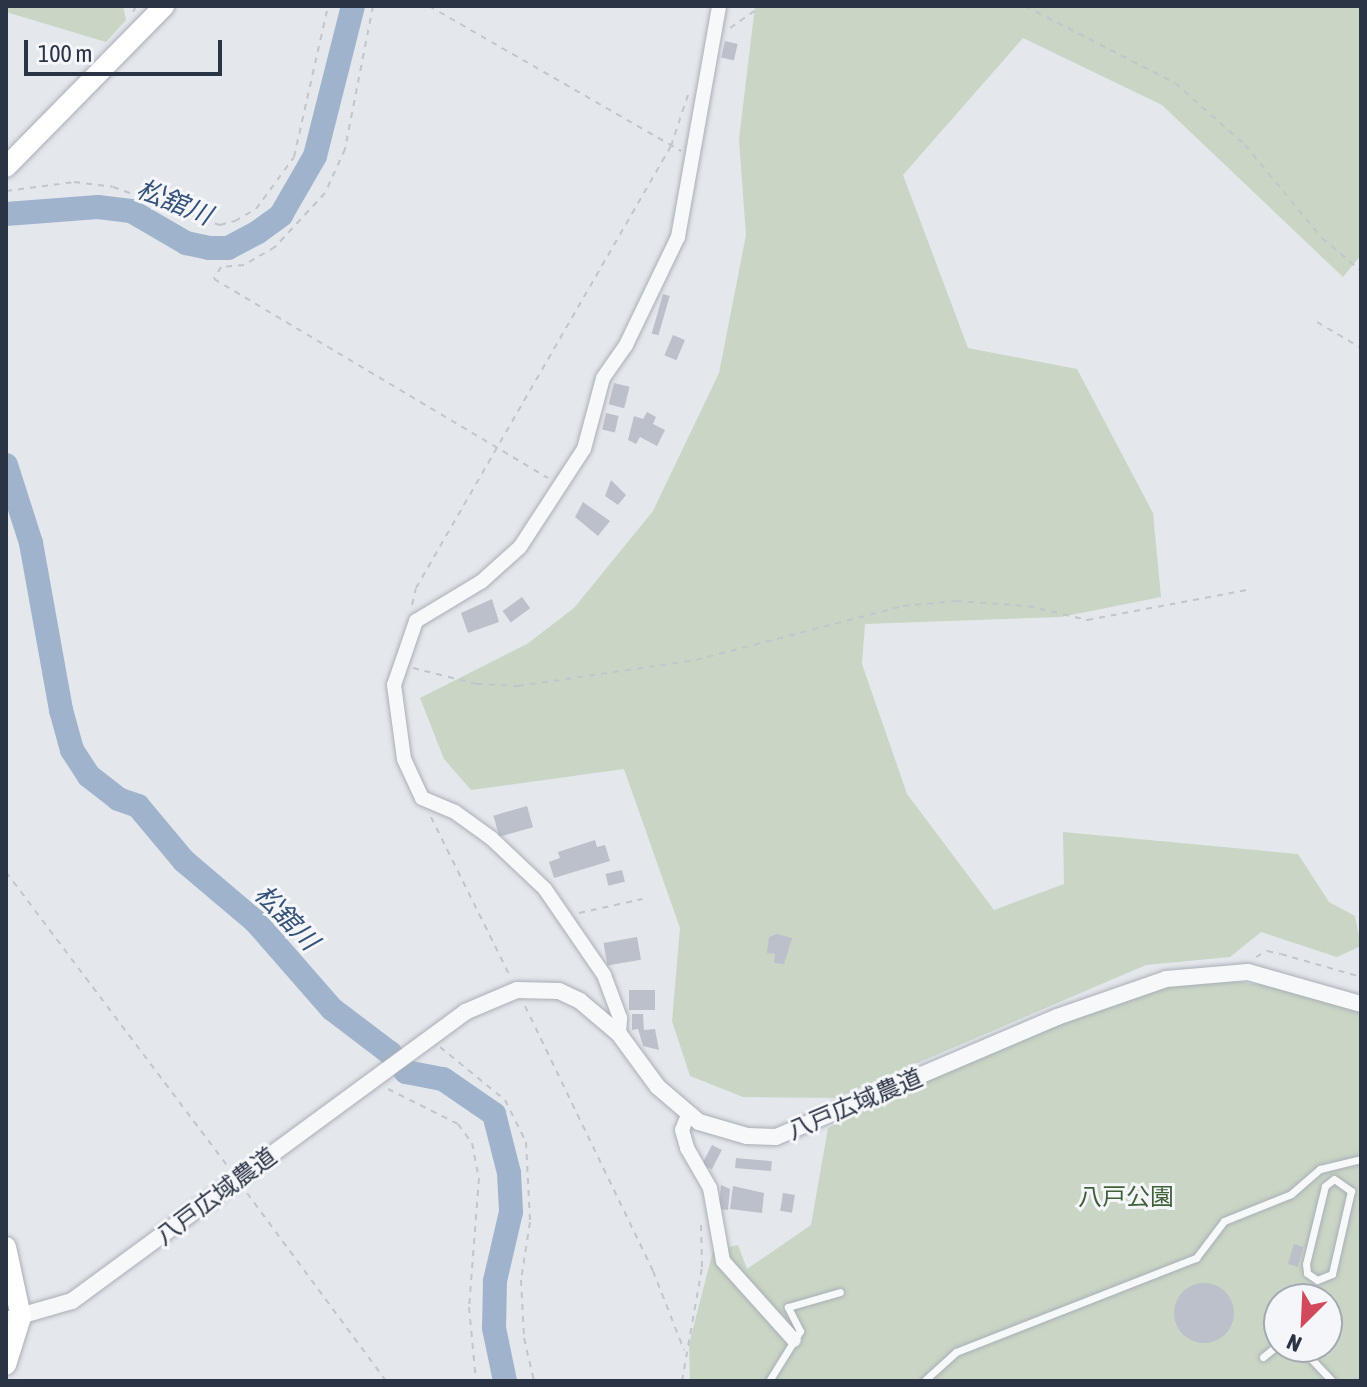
<!DOCTYPE html>
<html>
<head>
<meta charset="utf-8">
<style>
  body { margin:0 }
  #map { position:relative; width:1367px; height:1387px; overflow:hidden; background:#e4e7ec; font-family:"Asap Condensed","Noto Sans JP",sans-serif }
  div>[style] { position:absolute }
  .green>* { inset:0; background:#c9d6c5 }
  .river>* { height:24px; margin:-12px; padding:0 12px; transform-origin:12px; border-radius:12px; background:#9fb4cc }
  .building>* { inset:0; background:#bbc0ca; transform-origin:0 0 }
  .round { border-radius:50% }
  .path>* { height:2px; margin-top:-1px; transform-origin:0; background:repeating-linear-gradient(90deg,#c2c5cb 0 6px,transparent 0 12px) }
  .roads { filter:drop-shadow(0 0 2px #a9aeb7) drop-shadow(0 0 2px #a9aeb7) }
  .service>* { height:7px; margin:-3.5px; padding:0 3.5px; transform-origin:3.5px; border-radius:3.5px; background:#f7f8fa }
  .minor>* { height:14px; margin:-7px; padding:0 7px; transform-origin:7px; border-radius:7px; background:#f7f8fa }
  .tertiary>* { height:16px; margin:-8px; padding:0 8px; transform-origin:8px; border-radius:8px; background:#f7f8fa }
  .secondary>* { height:20px; margin:-10px; padding:0 10px; transform-origin:10px; border-radius:10px; background:#fff }
  span { translate:-50% -50%; white-space:nowrap; text-align:center; line-height:1.15; -webkit-text-stroke:6px #f4f6f9; paint-order:stroke }
  .street-label { font-size:24px; color:#2b3445 }
  .park-label { font-size:24px; color:#3f6138 }
  .water-label { font-size:26px; color:#34527a; font-style:italic }
  .frame { position:absolute; inset:0; border:8px solid #2b3445; pointer-events:none }
  .north { position:absolute; left:1263px; top:1283px; width:80px; height:80px; box-sizing:border-box; background:#f4f6f9; border:2px solid #a4a8b1; border-radius:50%; rotate:204deg; font-size:22px; font-weight:700; line-height:32px; text-align:center; color:#2b3445 }
  .north::after { content:''; display:block; margin:auto; width:28px; height:36px; background:#d1495b; clip-path:polygon(50% 0,100% 100%,50% 72%,0 100%) }
  .scale { position:absolute; left:24px; top:40px; width:198px; height:36px; box-sizing:border-box; border:4px solid #2b3445; border-top:0; padding-left:10px; font-size:24px; line-height:28px; white-space:nowrap; color:#2b3445; -webkit-text-stroke:6px #f4f6f9; paint-order:stroke }
</style>
</head>
<body>
<div id="map">
  <div class="green">
    <div style="clip-path:polygon(6px 6px,123px 6px,126px 20px,106px 42px,6px 12px)"></div>
    <div style="clip-path:polygon(755px 6px,1361px 6px,1361px 255px,1343px 277px,1162px 105px,1023px 38px,903px 175px,968px 348px,1077px 369px,1153px 513px,1161px 597px,1061px 617px,865px 624px,862px 664px,907px 794px,994px 910px,1064px 884px,1063px 832px,1298px 854px,1329px 902px,1355px 916px,1361px 946px,1337px 957px,1261px 932px,1230px 957px,1146px 965px,836px 1098px,743px 1097px,690px 1076px,672px 1021px,680px 928px,624px 769px,471px 790px,444px 759px,420px 698px,527px 644px,574px 608px,653px 511px,719px 373px,746px 235px,739px 139px)"></div>
    <div style="clip-path:polygon(evenodd,1217px 979px,1278px 987px,1361px 1012px,1361px 1381px,690px 1381px,689px 1344px,713px 1251px,738px 1245px,747px 1269px,811px 1225px,828px 1128px,971px 1060px,1086px 1014px,1174px 985px,1217px 979px,1279px 1299px,1327px 1299px,1327px 1347px,1279px 1347px,1279px 1299px)"></div>
  </div>
  <div class="river">
    <div style="left:6px;top:214px;width:92px;rotate:-4.4deg"></div>
    <div style="left:98px;top:207px;width:33px;rotate:7deg"></div>
    <div style="left:131px;top:211px;width:64px;rotate:30.2deg"></div>
    <div style="left:186px;top:243px;width:24px;rotate:12deg"></div>
    <div style="left:209px;top:248px;width:19px"></div>
    <div style="left:228px;top:248px;width:34px;rotate:-28deg"></div>
    <div style="left:258px;top:232px;width:29px;rotate:-36deg"></div>
    <div style="left:281px;top:215px;width:68px;rotate:-60deg"></div>
    <div style="left:315px;top:156px;width:155px;rotate:-75.8deg"></div>
    <div style="left:6px;top:465px;width:82px;rotate:72.2deg"></div>
    <div style="left:31px;top:543px;width:170px;rotate:79.8deg"></div>
    <div style="left:61px;top:710px;width:41px;rotate:74.6deg"></div>
    <div style="left:72px;top:750px;width:31px;rotate:57deg"></div>
    <div style="left:89px;top:776px;width:37px;rotate:38deg"></div>
    <div style="left:118px;top:799px;width:21px;rotate:19deg"></div>
    <div style="left:138px;top:806px;width:72px;rotate:50.1deg"></div>
    <div style="left:184px;top:861px;width:93px;rotate:40.2deg"></div>
    <div style="left:255px;top:921px;width:117px;rotate:48.8deg"></div>
    <div style="left:332px;top:1009px;width:73px;rotate:37.2deg"></div>
    <div style="left:390px;top:1053px;width:25px;rotate:50deg"></div>
    <div style="left:406px;top:1072px;width:38px;rotate:11deg"></div>
    <div style="left:443px;top:1079px;width:62px;rotate:34.5deg"></div>
    <div style="left:494px;top:1114px;width:61px;rotate:75.7deg"></div>
    <div style="left:509px;top:1173px;width:39px;rotate:87deg"></div>
    <div style="left:511px;top:1212px;width:71px;rotate:103.1deg"></div>
    <div style="left:495px;top:1281px;width:47px;rotate:91.2deg"></div>
    <div style="left:494px;top:1328px;width:54px;rotate:78.3deg"></div>
  </div>
  <div class="building">
    <div style="left:725px;top:41px;width:13px;height:17px;rotate:13deg"></div>
    <div style="left:663px;top:294px;width:7px;height:41px;rotate:16deg"></div>
    <div style="left:673px;top:335px;width:13px;height:22px;rotate:23deg"></div>
    <div style="left:614px;top:383px;width:16px;height:22px;rotate:14deg"></div>
    <div style="clip-path:polygon(647px 412px,656px 417px,653px 424px,665px 430px,657px 446px,640px 437px,636px 444px,628px 440px,634px 416px,643px 419px)"></div>
    <div style="left:606px;top:413px;width:13px;height:17px;rotate:13deg"></div>
    <div style="clip-path:polygon(611px 480px,626px 495px,618px 505px,605px 496px)"></div>
    <div style="clip-path:polygon(583px 502px,610px 521px,598px 536px,575px 517px)"></div>
    <div style="left:522px;top:597px;width:14px;height:24px;rotate:54deg"></div>
    <div style="clip-path:polygon(492px 599px,499px 622px,468px 633px,461px 613px)"></div>
    <div style="left:527px;top:806px;width:22px;height:35px;rotate:74deg"></div>
    <div style="clip-path:polygon(595px 840px,597px 847px,605px 845px,610px 861px,554px 878px,549px 862px,560px 858px,558px 852px)"></div>
    <div style="left:622px;top:870px;width:12px;height:17px;rotate:76deg"></div>
    <div style="clip-path:polygon(777px 934px,792px 938px,784px 964px,774px 963px,775px 954px,767px 953px,769px 937px)"></div>
    <div style="left:637px;top:937px;width:23px;height:34px;rotate:80deg"></div>
    <div style="left:629px;top:990px;width:26px;height:20px"></div>
    <div style="clip-path:polygon(632px 1014px,643px 1014px,644px 1030px,655px 1029px,659px 1050px,643px 1046px,638px 1029px,632px 1030px)"></div>
    <div style="left:712px;top:1145px;width:11px;height:22px;rotate:27deg"></div>
    <div style="left:736px;top:1158px;width:36px;height:10px;rotate:5deg"></div>
    <div style="clip-path:polygon(721px 1185px,730px 1189px,728px 1210px,719px 1209px)"></div>
    <div style="clip-path:polygon(733px 1186px,764px 1193px,762px 1213px,730px 1209px)"></div>
    <div style="left:783px;top:1193px;width:12px;height:18px;rotate:9deg"></div>
    <div style="left:1294px;top:1244px;width:10px;height:21px;rotate:17deg"></div>
    <div class="round" style="left:1174px;top:1283px;width:60px;height:60px"></div>
  </div>
  <div class="path">
    <div style="left:373px;top:6px;width:146px;rotate:101.1deg"></div>
    <div style="left:345px;top:149px;width:48px;rotate:114.4deg"></div>
    <div style="left:325px;top:193px;width:74px;rotate:132.8deg"></div>
    <div style="left:275px;top:247px;width:36px;rotate:150deg"></div>
    <div style="left:244px;top:265px;width:23px;rotate:175deg"></div>
    <div style="left:221px;top:267px;width:14px;rotate:120deg"></div>
    <div style="left:214px;top:279px;width:389px;rotate:30.8deg"></div>
    <div style="left:429px;top:6px;width:291px;rotate:29.9deg"></div>
    <div style="left:1025px;top:6px;width:169px;rotate:27.2deg"></div>
    <div style="left:1175px;top:83px;width:94px;rotate:41.5deg"></div>
    <div style="left:1245px;top:145px;width:121px;rotate:50.4deg"></div>
    <div style="left:1322px;top:238px;width:51px;rotate:40.2deg"></div>
    <div style="left:133px;top:12px;width:7px;rotate:-63deg"></div>
    <div style="left:730px;top:28px;width:39px;rotate:-35deg"></div>
    <div style="left:6px;top:191px;width:69px;rotate:-7.5deg"></div>
    <div style="left:74px;top:182px;width:39px;rotate:7deg"></div>
    <div style="left:113px;top:187px;width:114px;rotate:19.6deg"></div>
    <div style="left:220px;top:225px;width:16px;rotate:-15deg"></div>
    <div style="left:235px;top:221px;width:24px;rotate:-30deg"></div>
    <div style="left:256px;top:209px;width:64px;rotate:-53.8deg"></div>
    <div style="left:294px;top:157px;width:155px;rotate:-77.3deg"></div>
    <div style="left:1317px;top:322px;width:51px;rotate:30.6deg"></div>
    <div style="left:412px;top:605px;width:17px;rotate:-77deg"></div>
    <div style="left:416px;top:588px;width:510px;rotate:-60.02deg"></div>
    <div style="left:671px;top:146px;width:54px;rotate:-71.6deg"></div>
    <div style="left:413px;top:668px;width:66px;rotate:14deg"></div>
    <div style="left:477px;top:684px;width:41px;rotate:2.8deg"></div>
    <div style="left:518px;top:686px;width:180px;rotate:-8.3deg"></div>
    <div style="left:696px;top:660px;width:214px;rotate:-14.6deg"></div>
    <div style="left:903px;top:606px;width:53px;rotate:-5.4deg"></div>
    <div style="left:956px;top:601px;width:72px;rotate:4deg"></div>
    <div style="left:1028px;top:606px;width:61px;rotate:13.3deg"></div>
    <div style="left:1087px;top:620px;width:164px;rotate:-10.6deg"></div>
    <div style="left:431px;top:817px;width:178px;rotate:63.6deg"></div>
    <div style="left:6px;top:872px;width:371px;rotate:53deg"></div>
    <div style="left:579px;top:913px;width:65px;rotate:-12.5deg"></div>
    <div style="left:1256px;top:957px;width:13px;rotate:-29deg"></div>
    <div style="left:1267px;top:951px;width:14px;rotate:12deg"></div>
    <div style="left:1281px;top:954px;width:83px;rotate:16deg"></div>
    <div style="left:525px;top:1006px;width:294px;rotate:64.2deg"></div>
    <div style="left:653px;top:1271px;width:85px;rotate:68.6deg"></div>
    <div style="left:440px;top:1047px;width:84px;rotate:39.2deg"></div>
    <div style="left:505px;top:1100px;width:47px;rotate:63.4deg"></div>
    <div style="left:526px;top:1142px;width:80px;rotate:87.1deg"></div>
    <div style="left:530px;top:1222px;width:59px;rotate:98.8deg"></div>
    <div style="left:521px;top:1280px;width:58px;rotate:87deg"></div>
    <div style="left:524px;top:1338px;width:44px;rotate:76.9deg"></div>
    <div style="left:388px;top:1089px;width:78px;rotate:26.6deg"></div>
    <div style="left:458px;top:1124px;width:24px;rotate:54deg"></div>
    <div style="left:472px;top:1143px;width:36px;rotate:79deg"></div>
    <div style="left:479px;top:1178px;width:129px;rotate:94.4deg"></div>
    <div style="left:469px;top:1307px;width:74px;rotate:84.6deg"></div>
    <div style="left:247px;top:1193px;width:234px;rotate:53.5deg"></div>
    <div style="left:682px;top:1381px;width:116px;rotate:-80deg"></div>
    <div style="left:702px;top:1267px;width:43px;rotate:-91.3deg"></div>
  </div>
  <div class="roads">
    <div class="service">
      <div style="left:1334px;top:1179px;width:21px;rotate:35deg"></div>
      <div style="left:1351px;top:1191px;width:85px;rotate:102.9deg"></div>
      <div style="left:1332px;top:1274px;width:16px;rotate:158deg"></div>
      <div style="left:1317px;top:1280px;width:12px;rotate:-145deg"></div>
      <div style="left:1307px;top:1273px;width:9px;rotate:-96deg"></div>
      <div style="left:1306px;top:1264px;width:80px;rotate:-76.3deg"></div>
      <div style="left:1325px;top:1186px;width:11px;rotate:-38deg"></div>
      <div style="left:1300px;top:1347px;width:47px;rotate:46.7deg"></div>
      <div style="left:1263px;top:1357px;width:21px;rotate:-39deg"></div>
      <div style="left:769px;top:1381px;width:59px;rotate:-58.2deg"></div>
      <div style="left:800px;top:1331px;width:27px;rotate:-117deg"></div>
      <div style="left:788px;top:1307px;width:54px;rotate:-16.1deg"></div>
      <div style="left:924px;top:1381px;width:43px;rotate:-42.2deg"></div>
      <div style="left:956px;top:1352px;width:258px;rotate:-21.4deg"></div>
      <div style="left:1196px;top:1258px;width:46px;rotate:-52.9deg"></div>
      <div style="left:1224px;top:1221px;width:72px;rotate:-21.9deg"></div>
      <div style="left:1291px;top:1194px;width:38px;rotate:-41deg"></div>
      <div style="left:1320px;top:1169px;width:42px;rotate:-13.7deg"></div>
    </div>
    <div class="minor">
      <div style="left:619px;top:1034px;width:16px;rotate:-86deg"></div>
      <div style="left:620px;top:1018px;width:46px;rotate:-110.4deg"></div>
      <div style="left:604px;top:975px;width:104px;rotate:-124.5deg"></div>
      <div style="left:545px;top:889px;width:74px;rotate:-136.6deg"></div>
      <div style="left:491px;top:838px;width:44px;rotate:-144.2deg"></div>
      <div style="left:455px;top:812px;width:36px;rotate:-157deg"></div>
      <div style="left:422px;top:798px;width:43px;rotate:-114.8deg"></div>
      <div style="left:404px;top:759px;width:75px;rotate:-97.7deg"></div>
      <div style="left:394px;top:685px;width:68px;rotate:-71deg"></div>
      <div style="left:416px;top:621px;width:76px;rotate:-31deg"></div>
      <div style="left:481px;top:582px;width:52px;rotate:-41.9deg"></div>
      <div style="left:520px;top:547px;width:117px;rotate:-56.9deg"></div>
      <div style="left:584px;top:449px;width:73px;rotate:-75deg"></div>
      <div style="left:603px;top:378px;width:40px;rotate:-55.1deg"></div>
      <div style="left:626px;top:345px;width:120px;rotate:-64.3deg"></div>
      <div style="left:678px;top:237px;width:235px;rotate:-79.9deg"></div>
      <div style="left:688px;top:1115px;width:16px;rotate:112deg"></div>
      <div style="left:682px;top:1130px;width:19px;rotate:74deg"></div>
      <div style="left:687px;top:1148px;width:46px;rotate:60.1deg"></div>
      <div style="left:710px;top:1188px;width:74px;rotate:79.9deg"></div>
      <div style="left:723px;top:1261px;width:106px;rotate:48.1deg"></div>
    </div>
    <div class="tertiary">
      <div style="left:6px;top:1320px;width:69px;rotate:-16.1deg"></div>
      <div style="left:72px;top:1301px;width:488px;rotate:-36.3deg"></div>
      <div style="left:465px;top:1012px;width:56px;rotate:-22.9deg"></div>
      <div style="left:517px;top:990px;width:42px;rotate:1.4deg"></div>
      <div style="left:559px;top:991px;width:23px;rotate:25deg"></div>
      <div style="left:580px;top:1001px;width:51px;rotate:40.2deg"></div>
      <div style="left:619px;top:1034px;width:66px;rotate:53.7deg"></div>
      <div style="left:658px;top:1087px;width:54px;rotate:40.5deg"></div>
      <div style="left:699px;top:1122px;width:50px;rotate:16.3deg"></div>
      <div style="left:747px;top:1136px;width:29px;rotate:2deg"></div>
      <div style="left:776px;top:1137px;width:306px;rotate:-23.1deg"></div>
      <div style="left:1057px;top:1017px;width:115px;rotate:-19.2deg"></div>
      <div style="left:1166px;top:979px;width:82px;rotate:-4.9deg"></div>
      <div style="left:1248px;top:972px;width:117px;rotate:15.8deg"></div>
    </div>
    <div class="secondary">
      <div style="left:6px;top:167px;width:226px;rotate:-45.5deg"></div>
      <div style="left:6px;top:1247px;width:72px;rotate:77.9deg"></div>
      <div style="left:21px;top:1317px;width:50px;rotate:107.4deg"></div>
    </div>
  </div>
  <div class="street-label">
    <span style="left:855px;top:1104px;rotate:-23deg">八戸広域農道</span>
    <span style="left:216px;top:1196px;rotate:-37deg">八戸広域農道</span>
  </div>
  <div class="park-label">
    <span style="left:1126px;top:1197px">八戸公園</span>
  </div>
  <div class="water-label">
    <span style="left:174px;top:203px;rotate:22deg">松舘川</span>
    <span style="left:286px;top:918px;rotate:46deg">松舘川</span>
  </div>
  <div class="frame"></div>
  <div class="north">N</div>
  <div class="scale">100 m</div>
</div>
</body>
</html>
